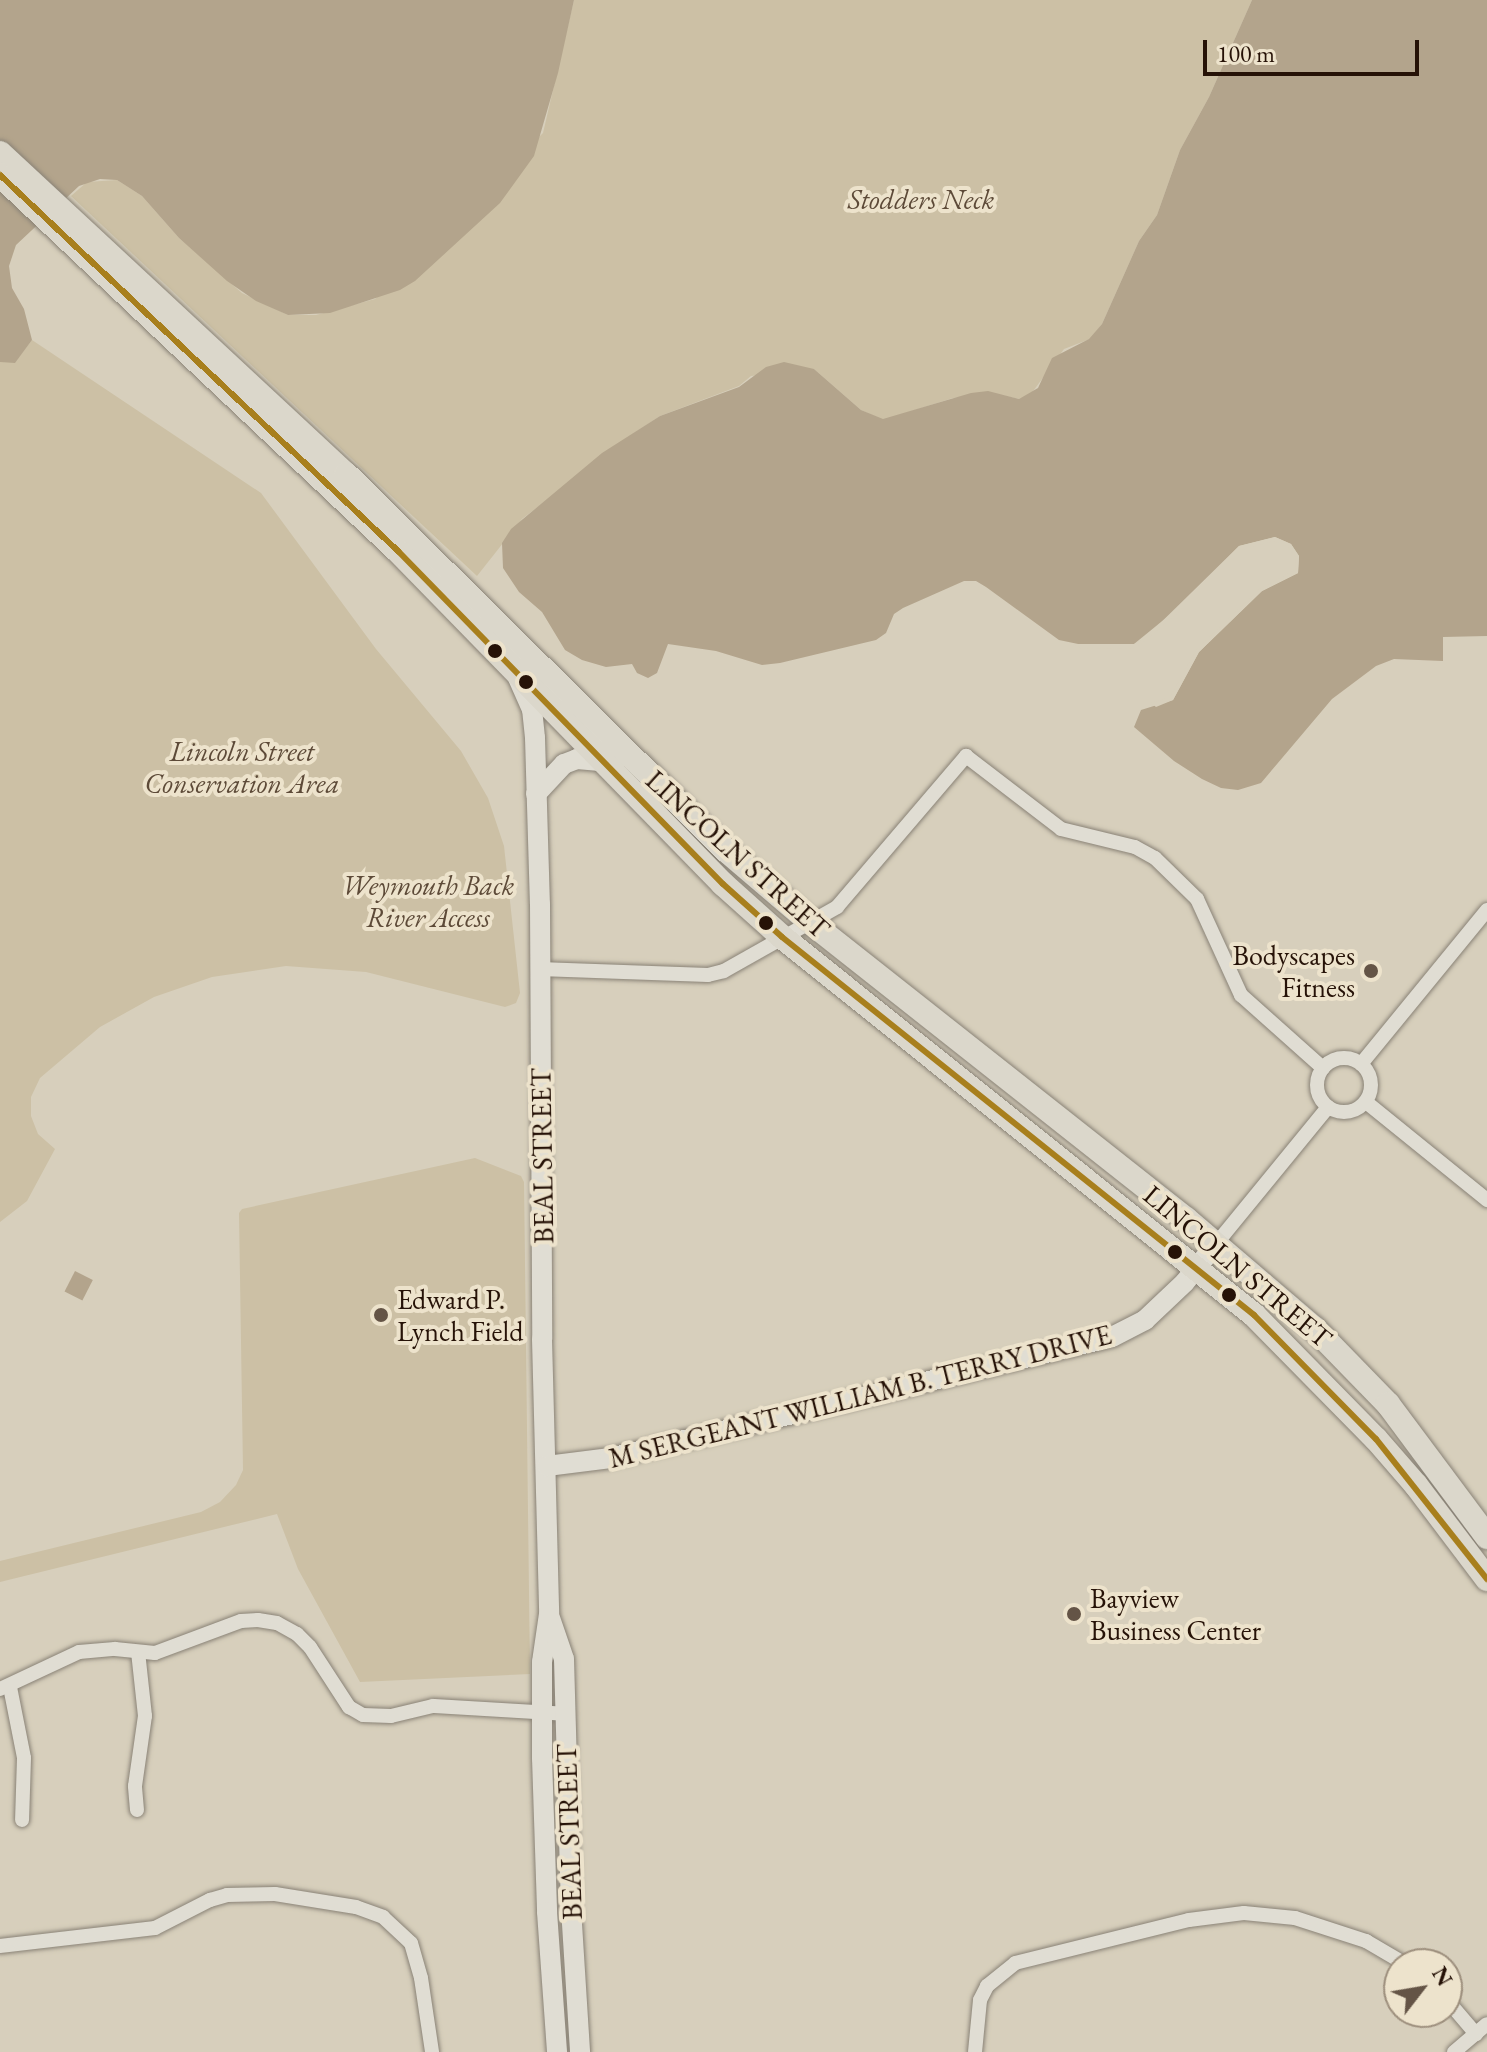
<!DOCTYPE html>
<html>
<head>
<meta charset="utf-8">
<style>
  body { margin:0 }
  #map { position:relative; width:1487px; height:2052px; overflow:hidden; background:#d7cfbc; font-family:"EB Garamond",serif }
  div>[style] { position:absolute }
  .green>* { inset:0; background:#ccc0a5 }
  .water>* { inset:0; background:#b3a48c; transform-origin:0 0 }
  .pier>* { inset:0; background:#d7cfbc }
  .roads { filter:drop-shadow(0 0 2px #898276) drop-shadow(0 0 2px #898276) }
  .street>* { height:14px; margin:-7px; padding:0 7px; transform-origin:7px; border-radius:7px; background:#e0ddd3 }
  .street>.ring { margin:-7px; padding:0; box-sizing:content-box; background:none; border:14px solid #e0ddd3; border-radius:50% }
  .secondary>* { height:20px; margin:-10px; padding:0 10px; transform-origin:10px; border-radius:10px; background:#e0ddd3 }
  .primary>* { height:24px; margin:-12px; padding:0 12px; transform-origin:12px; border-radius:12px; background:#dbd7cb }
  .bus-1>* { height:6px; margin:-3px; padding:0 3px; transform-origin:3px; border-radius:3px; background:#a87f1d }
  .dots>* { width:22px; height:22px; translate:-50% -50%; box-sizing:border-box; border:4px solid #ede3cc; border-radius:50% }
  span { translate:-50% -50%; white-space:nowrap; text-align:center; line-height:1.15; -webkit-text-stroke:8px #ede3cc; paint-order:stroke }
  .park-label { font-size:28px; color:#5d4a38; font-style:italic }
  .street-label { font-size:28px; color:#261207 }
  .poi-label { font-size:28px; color:#261207 }
  .right { translate:-100% -50%; text-align:right }
  .left { translate:0 -50%; text-align:left }
  .north { position:absolute; left:1383px; top:1948px; width:80px; height:80px; box-sizing:border-box; background:#ede3cc; border:2px solid #9d8f7d; border-radius:50%; rotate:59deg; font-size:22px; font-weight:700; line-height:32px; text-align:center; color:#261207 }
  .north::after { content:''; display:block; margin:auto; width:28px; height:36px; background:#645446; clip-path:polygon(50% 0,100% 100%,50% 72%,0 100%) }
  .scale { position:absolute; left:1203px; top:40px; width:216px; height:36px; box-sizing:border-box; border:4px solid #261207; border-top:0; padding-left:10px; font-size:24px; line-height:28px; white-space:nowrap; color:#261207; -webkit-text-stroke:6px #ede3cc; paint-order:stroke }
</style>
</head>
<body>
<div id="map">
  <div class="green">
    <div style="clip-path:polygon(574px 0,1252px 0,1209px 97px,1180px 150px,1157px 215px,1139px 241px,1102px 324px,1090px 339px,1064px 349px,1031px 394px,1019px 399px,997px 394px,953px 398px,883px 420px,861px 410px,814px 369px,751px 376px,739px 386px,660px 416px,634px 433px,522px 519px,477px 576px,71px 196px,87px 182px,117px 180px,142px 196px,179px 238px,242px 293px,288px 315px,316px 315px,375px 299px,543px 133px)"></div>
    <div style="clip-path:polygon(32px 340px,261px 493px,376px 649px,461px 751px,488px 798px,504px 846px,520px 993px,516px 1003px,505px 1007px,366px 972px,286px 966px,212px 977px,154px 997px,100px 1027px,40px 1078px,31px 1097px,31px 1116px,38px 1134px,55px 1149px,27px 1201px,0 1222px,0 362px,15px 362px)"></div>
    <div style="clip-path:polygon(475px 1158px,521px 1176px,524px 1182px,530px 1674px,360px 1682px,298px 1569px,277px 1514px,0 1582px,0 1561px,201px 1512px,220px 1502px,236px 1485px,243px 1470px,239px 1213px,242px 1209px)"></div>
  </div>
  <div class="water">
    <div style="clip-path:polygon(0 0,574px 0,558px 73px,534px 156px,500px 203px,415px 281px,400px 290px,330px 313px,288px 315px,256px 301px,227px 281px,179px 238px,142px 196px,117px 180px,100px 179px,79px 186px,16px 245px,9px 266px,12px 288px,24px 309px,32px 340px,15px 363px,0 362px)"></div>
    <div style="clip-path:polygon(1252px 0,1487px 0,1487px 636px,1443px 637px,1443px 661px,1394px 659px,1376px 666px,1332px 699px,1261px 783px,1238px 790px,1221px 788px,1202px 779px,1174px 761px,1134px 727px,1141px 710px,1173px 700px,1199px 652px,1262px 591px,1298px 573px,1299px 556px,1291px 544px,1275px 537px,1239px 546px,1177px 609px,1134px 644px,1083px 645px,1059px 640px,986px 587px,976px 581px,964px 581px,903px 608px,894px 614px,886px 633px,876px 640px,780px 663px,762px 665px,716px 651px,668px 644px,657px 673px,648px 678px,637px 673px,632px 664px,606px 667px,582px 660px,565px 650px,542px 612px,519px 592px,503px 568px,502px 543px,511px 529px,602px 453px,660px 416px,739px 387px,766px 367px,784px 362px,814px 369px,861px 410px,883px 419px,971px 393px,988px 391px,1019px 399px,1038px 388px,1052px 358px,1089px 339px,1102px 324px,1139px 241px,1157px 215px,1180px 150px,1209px 97px)"></div>
    <div style="left:75px;top:1271px;width:20px;height:23px;rotate:27deg"></div>
  </div>
  <div class="pier">
    <div style="clip-path:polygon(1275px 537px,1291px 544px,1299px 556px,1298px 573px,1262px 591px,1199px 652px,1173px 700px,1156px 707px,1151px 703px,1170px 697px,1196px 650px,1259px 589px,1295px 570px,1296px 558px,1288px 547px,1274px 541px,1241px 550px,1179px 612px,1136px 648px,1082px 649px,1073px 644px,1134px 644px,1144px 639px,1239px 546px)"></div>
  </div>
  <div class="roads">
    <div class="street">
      <div style="left:539px;top:969px;width:169px;rotate:2deg"></div>
      <div style="left:708px;top:975px;width:16px;rotate:-14deg"></div>
      <div style="left:724px;top:971px;width:130px;rotate:-29.5deg"></div>
      <div style="left:837px;top:907px;width:199px;rotate:-49.5deg"></div>
      <div style="left:966px;top:756px;width:120px;rotate:37.5deg"></div>
      <div style="left:1061px;top:829px;width:76px;rotate:13.7deg"></div>
      <div style="left:1135px;top:847px;width:23px;rotate:29deg"></div>
      <div style="left:1155px;top:858px;width:59px;rotate:44.3deg"></div>
      <div style="left:1197px;top:899px;width:106px;rotate:65.4deg"></div>
      <div style="left:1241px;top:995px;width:110px;rotate:41.7deg"></div>
      <div class="ring" style="left:1317px;top:1058px;width:40px;height:40px"></div>
      <div style="left:1361px;top:1064px;width:199px;rotate:-50.7deg"></div>
      <div style="left:1366px;top:1102px;width:156px;rotate:39deg"></div>
      <div style="left:1216px;top:1244px;width:177px;rotate:-50.7deg"></div>
      <div style="left:10px;top:1687px;width:72px;rotate:78.8deg"></div>
      <div style="left:24px;top:1758px;width:62px;rotate:91.8deg"></div>
      <div style="left:0;top:1689px;width:87px;rotate:-25.1deg"></div>
      <div style="left:79px;top:1652px;width:36px;rotate:-5deg"></div>
      <div style="left:115px;top:1649px;width:40px;rotate:5.7deg"></div>
      <div style="left:155px;top:1653px;width:92px;rotate:-20.4deg"></div>
      <div style="left:241px;top:1621px;width:17px;rotate:-3deg"></div>
      <div style="left:258px;top:1620px;width:19px;rotate:9deg"></div>
      <div style="left:277px;top:1623px;width:23px;rotate:29deg"></div>
      <div style="left:297px;top:1634px;width:18px;rotate:45deg"></div>
      <div style="left:310px;top:1647px;width:72px;rotate:57deg"></div>
      <div style="left:349px;top:1707px;width:16px;rotate:30deg"></div>
      <div style="left:363px;top:1715px;width:28px;rotate:2deg"></div>
      <div style="left:391px;top:1716px;width:43px;rotate:-13.4deg"></div>
      <div style="left:433px;top:1706px;width:133px;rotate:3.4deg"></div>
      <div style="left:137px;top:1810px;width:24px;rotate:-95deg"></div>
      <div style="left:135px;top:1786px;width:71px;rotate:-81.9deg"></div>
      <div style="left:145px;top:1716px;width:64px;rotate:-96.2deg"></div>
      <div style="left:0;top:1946px;width:156px;rotate:-6.6deg"></div>
      <div style="left:155px;top:1928px;width:62px;rotate:-27deg"></div>
      <div style="left:210px;top:1900px;width:18px;rotate:-16deg"></div>
      <div style="left:227px;top:1895px;width:48px;rotate:-1.2deg"></div>
      <div style="left:275px;top:1894px;width:82px;rotate:9.1deg"></div>
      <div style="left:356px;top:1907px;width:29px;rotate:20deg"></div>
      <div style="left:383px;top:1917px;width:38px;rotate:43deg"></div>
      <div style="left:411px;top:1943px;width:36px;rotate:74deg"></div>
      <div style="left:421px;top:1978px;width:75px;rotate:81.5deg"></div>
      <div style="left:1447px;top:2000px;width:45px;rotate:49.5deg"></div>
      <div style="left:975px;top:2052px;width:52px;rotate:-84.5deg"></div>
      <div style="left:980px;top:2000px;width:16px;rotate:-63deg"></div>
      <div style="left:987px;top:1986px;width:36px;rotate:-39deg"></div>
      <div style="left:1015px;top:1963px;width:179px;rotate:-13.9deg"></div>
      <div style="left:1189px;top:1920px;width:55px;rotate:-7.3deg"></div>
      <div style="left:1244px;top:1913px;width:51px;rotate:5.6deg"></div>
      <div style="left:1295px;top:1918px;width:75px;rotate:17.9deg"></div>
      <div style="left:1366px;top:1941px;width:45px;rotate:30.5deg"></div>
      <div style="left:1454px;top:2052px;width:43px;rotate:-40.3deg"></div>
    </div>
    <div class="secondary">
      <div style="left:518px;top:678px;width:34px;rotate:66deg"></div>
      <div style="left:532px;top:709px;width:29px;rotate:84deg"></div>
      <div style="left:535px;top:738px;width:166px;rotate:88.3deg"></div>
      <div style="left:540px;top:904px;width:435px;rotate:89.7deg"></div>
      <div style="left:542px;top:1339px;width:275px;rotate:88.5deg"></div>
      <div style="left:549px;top:1614px;width:49px;rotate:98.3deg"></div>
      <div style="left:542px;top:1662px;width:96px;rotate:90deg"></div>
      <div style="left:542px;top:1758px;width:154px;rotate:88.1deg"></div>
      <div style="left:547px;top:1912px;width:140px;rotate:85.9deg"></div>
      <div style="left:536px;top:794px;width:41px;rotate:-47deg"></div>
      <div style="left:564px;top:764px;width:14px;rotate:-21deg"></div>
      <div style="left:577px;top:759px;width:23px;rotate:5deg"></div>
      <div style="left:547px;top:1466px;width:64px;rotate:-7.2deg"></div>
      <div style="left:610px;top:1458px;width:516px;rotate:-13.55deg"></div>
      <div style="left:1112px;top:1337px;width:37px;rotate:-27deg"></div>
      <div style="left:1145px;top:1320px;width:55px;rotate:-43.5deg"></div>
      <div style="left:1185px;top:1282px;width:49px;rotate:-50.8deg"></div>
      <div style="left:550px;top:1618px;width:43px;rotate:71.1deg"></div>
      <div style="left:564px;top:1659px;width:249px;rotate:88.4deg"></div>
      <div style="left:571px;top:1908px;width:144px;rotate:86.4deg"></div>
    </div>
    <div class="primary">
      <div style="left:0;top:153px;width:472px;rotate:42.9deg"></div>
      <div style="left:346px;top:474px;width:537px;rotate:44.7deg"></div>
      <div style="left:728px;top:852px;width:108px;rotate:40.5deg"></div>
      <div style="left:810px;top:922px;width:479px;rotate:38.3deg"></div>
      <div style="left:1186px;top:1219px;width:170px;rotate:40.5deg"></div>
      <div style="left:1315px;top:1329px;width:105px;rotate:45.8deg"></div>
      <div style="left:1388px;top:1404px;width:166px;rotate:53.3deg"></div>
      <div style="left:0;top:175px;width:548px;rotate:43.37deg"></div>
      <div style="left:398px;top:551px;width:465px;rotate:45.7deg"></div>
      <div style="left:723px;top:884px;width:79px;rotate:41.9deg"></div>
      <div style="left:782px;top:937px;width:605px;rotate:38.69deg"></div>
      <div style="left:1254px;top:1315px;width:174px;rotate:45.5deg"></div>
      <div style="left:1376px;top:1439px;width:61px;rotate:49deg"></div>
      <div style="left:1416px;top:1485px;width:118px;rotate:52.9deg"></div>
    </div>
  </div>
  <div class="bus-1">
    <div style="left:0;top:175px;width:548px;rotate:43.37deg"></div>
    <div style="left:398px;top:551px;width:465px;rotate:45.7deg"></div>
    <div style="left:723px;top:884px;width:79px;rotate:41.9deg"></div>
    <div style="left:782px;top:937px;width:605px;rotate:38.69deg"></div>
    <div style="left:1254px;top:1315px;width:174px;rotate:45.5deg"></div>
    <div style="left:1376px;top:1439px;width:179px;rotate:51.6deg"></div>
  </div>
  <div class="dots">
    <div style="left:495px;top:651px;background:#261207"></div>
    <div style="left:526px;top:682px;background:#261207"></div>
    <div style="left:766px;top:923px;background:#261207"></div>
    <div style="left:1371px;top:971px;background:#645446"></div>
    <div style="left:1175px;top:1252px;background:#261207"></div>
    <div style="left:1229px;top:1295px;background:#261207"></div>
    <div style="left:381px;top:1315px;background:#645446"></div>
    <div style="left:1074px;top:1614px;background:#645446"></div>
  </div>
  <div class="park-label">
    <span style="left:921px;top:199px">Stodders Neck</span>
    <span style="left:242px;top:767px">Lincoln Street<br>Conservation Area</span>
    <span style="left:428px;top:901px">Weymouth Back<br>River Access</span>
  </div>
  <div class="street-label">
    <span style="left:738px;top:854px;rotate:42deg">LINCOLN STREET</span>
    <span style="left:542px;top:1156px;rotate:-91deg">BEAL STREET</span>
    <span style="left:1238px;top:1266px;rotate:40deg">LINCOLN STREET</span>
    <span style="left:860px;top:1396px;rotate:-14deg">M SERGEANT WILLIAM B. TERRY DRIVE</span>
    <span style="left:569px;top:1832px;rotate:-92deg">BEAL STREET</span>
  </div>
  <div class="poi-label">
    <span class="right" style="left:1355px;top:971px">Bodyscapes<br>Fitness</span>
    <span class="left" style="left:397px;top:1315px">Edward P.<br>Lynch Field</span>
    <span class="left" style="left:1090px;top:1614px">Bayview<br>Business Center</span>
  </div>
  <div class="north">N</div>
  <div class="scale">100 m</div>
</div>
</body>
</html>
